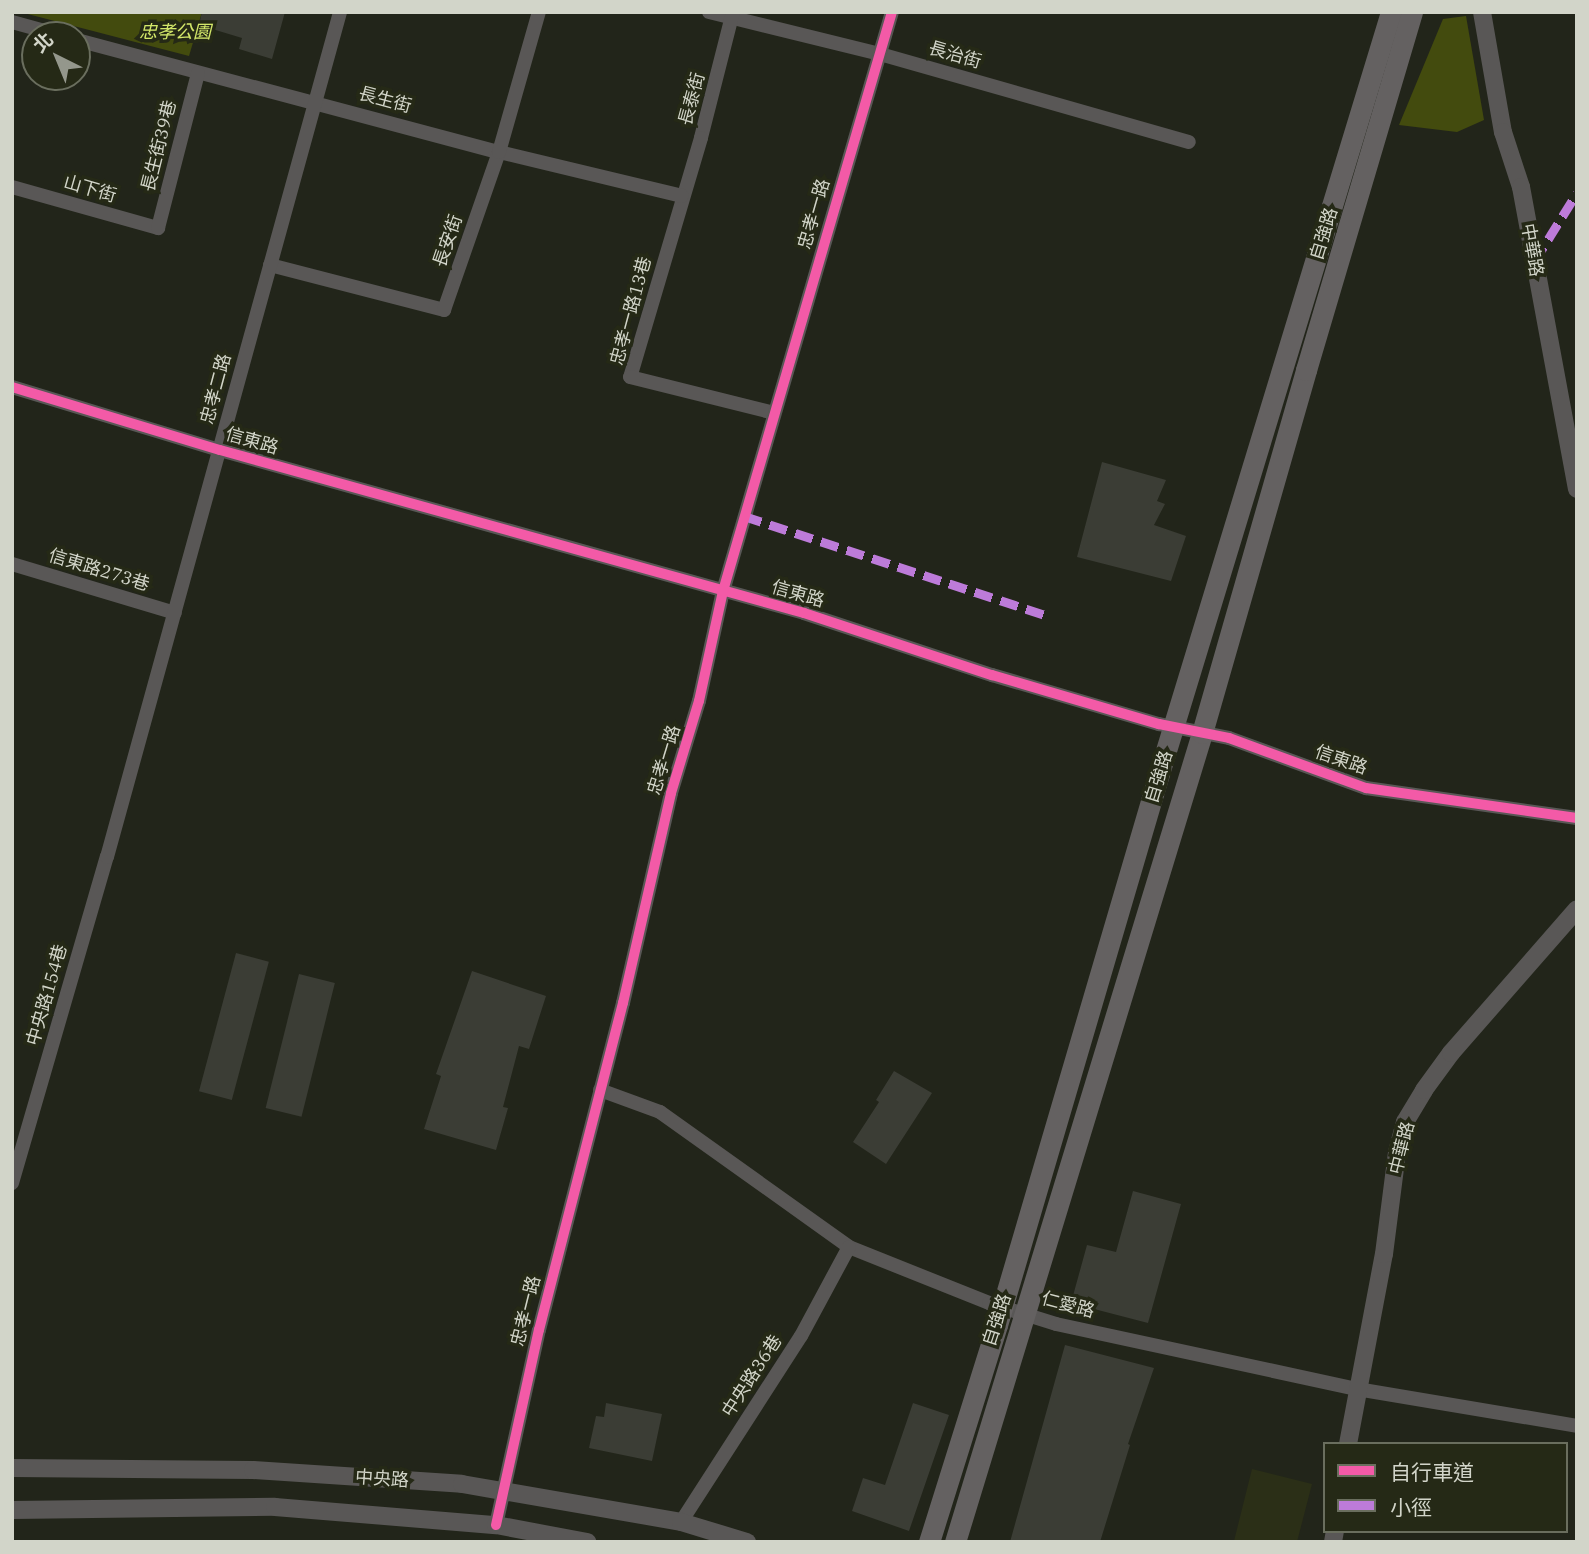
<!DOCTYPE html>
<html>
<head>
<meta charset="utf-8">
<style>
  body { margin:0 }
  #map { position:relative; width:1589px; height:1554px; overflow:hidden; background:#22251a; font-family:"IBM Plex Serif","Noto Sans TC",serif }
  div>[style] { position:absolute }
  .built>* { inset:0; background:#2b2f17 }
  .green>* { inset:0; background:#434b0e }
  .building>* { inset:0; background:#3b3d35; transform-origin:0 0 }
  .minor>* { height:14px; margin:-7px; padding:0 7px; transform-origin:7px; border-radius:7px; background:#595756 }
  .tertiary>* { height:18px; margin:-9px; padding:0 9px; transform-origin:9px; border-radius:9px; background:#595756 }
  .primary>* { height:21px; margin:-10.5px; padding:0 10.5px; transform-origin:10.5px; border-radius:10.5px; background:#646161 }
  .quiet>* { height:9px; margin-top:-4.5px; transform-origin:0; background:repeating-linear-gradient(90deg,#bd7bd9 0 18px,transparent 0 27px) }
  .cycleway>* { height:10px; margin:-5px; padding:0 5px; transform-origin:5px; border-radius:5px; background:#f35aa7 }
  span { translate:-50% -50%; white-space:nowrap; text-align:center; line-height:1.15; -webkit-text-stroke:7px #252916; paint-order:stroke }
  .park-label { font-size:18px; color:#d3e76a; font-style:italic }
  .street-label { font-size:18px; color:#d2d5c9 }
  .frame { position:absolute; inset:0; border:14px solid #d2d5c9; pointer-events:none }
  .legend { position:absolute; left:1323px; top:1442px; width:245px; height:91px; box-sizing:border-box; background:#252916; border:2px solid #6a6e5e; margin:0; padding:9px 12px; list-style:none; font-size:21px; color:#d2d5c9 }
  .legend li { display:flex; align-items:center; gap:14px; height:35px }
  .legend b { width:35px; border:2px solid #6a6e5e }
  .north { position:absolute; left:21px; top:21px; width:70px; height:70px; box-sizing:border-box; background:#252916; border:2px solid #6a6e5e; border-radius:50%; rotate:317deg; font-size:19px; font-weight:700; line-height:28px; text-align:center; color:#d2d5c9 }
  .north::after { content:''; display:block; margin:auto; width:24px; height:32px; background:#94978c; clip-path:polygon(50% 0,100% 100%,50% 72%,0 100%) }
</style>
</head>
<body>
<div id="map">
  <div class="built">
    <div style="clip-path:polygon(1252px 1469px,1312px 1484px,1297px 1542px,1234px 1541px)"></div>
  </div>
  <div class="green">
    <div style="clip-path:polygon(20px 12px,202px 12px,189px 56px)"></div>
    <div style="clip-path:polygon(1466px 16px,1484px 120px,1457px 132px,1399px 125px,1443px 19px)"></div>
  </div>
  <div class="building">
    <div style="clip-path:polygon(202px 12px,285px 12px,272px 59px,239px 49px,242px 38px,199px 25px)"></div>
    <div style="clip-path:polygon(1102px 462px,1166px 480px,1157px 501px,1165px 504px,1154px 525px,1186px 536px,1171px 581px,1077px 557px)"></div>
    <div style="left:236px;top:953px;width:34px;height:143px;rotate:15deg"></div>
    <div style="clip-path:polygon(472px 971px,546px 996px,529px 1049px,519px 1046px,503px 1107px,508px 1108px,496px 1150px,424px 1129px,441px 1076px,436px 1074px)"></div>
    <div style="left:299px;top:974px;width:37px;height:138px;rotate:14deg"></div>
    <div style="clip-path:polygon(894px 1071px,932px 1093px,886px 1164px,853px 1142px,879px 1102px,876px 1100px)"></div>
    <div style="clip-path:polygon(1133px 1191px,1181px 1204px,1148px 1323px,1071px 1303px,1087px 1245px,1116px 1252px)"></div>
    <div style="clip-path:polygon(1065px 1345px,1154px 1368px,1128px 1444px,1130px 1445px,1100px 1542px,1010px 1542px)"></div>
    <div style="clip-path:polygon(606px 1403px,662px 1414px,652px 1461px,589px 1448px,596px 1416px,604px 1417px)"></div>
    <div style="clip-path:polygon(913px 1403px,949px 1415px,909px 1531px,852px 1511px,863px 1478px,885px 1485px)"></div>
  </div>
  <div class="minor">
    <div style="left:709px;top:12px;width:176px;rotate:13.8deg"></div>
    <div style="left:880px;top:54px;width:321px;rotate:15.9deg"></div>
    <div style="left:733px;top:12px;width:130px;rotate:104.3deg"></div>
    <div style="left:701px;top:138px;width:249px;rotate:106.5deg"></div>
    <div style="left:630px;top:377px;width:148px;rotate:14deg"></div>
    <div style="left:12px;top:22px;width:49px;rotate:15.5deg"></div>
    <div style="left:77px;top:40px;width:437px;rotate:14.9deg"></div>
    <div style="left:499px;top:152px;width:188px;rotate:13.5deg"></div>
    <div style="left:12px;top:187px;width:152px;rotate:15.7deg"></div>
    <div style="left:158px;top:228px;width:160px;rotate:-75.5deg"></div>
    <div style="left:270px;top:265px;width:180px;rotate:14.5deg"></div>
    <div style="left:444px;top:310px;width:167px;rotate:-70.8deg"></div>
    <div style="left:499px;top:152px;width:146px;rotate:-74.1deg"></div>
    <div style="left:12px;top:387px;width:217px;rotate:16.9deg"></div>
    <div style="left:220px;top:450px;width:606px;rotate:15.59deg"></div>
    <div style="left:804px;top:613px;width:198px;rotate:18.3deg"></div>
    <div style="left:992px;top:675px;width:174px;rotate:16.4deg"></div>
    <div style="left:1159px;top:724px;width:71px;rotate:11.3deg"></div>
    <div style="left:1229px;top:738px;width:146px;rotate:20.1deg"></div>
    <div style="left:1366px;top:788px;width:213px;rotate:8.1deg"></div>
    <div style="left:12px;top:564px;width:170px;rotate:16.7deg"></div>
    <div style="left:600px;top:1090px;width:64px;rotate:20.1deg"></div>
    <div style="left:660px;top:1112px;width:232px;rotate:35.5deg"></div>
    <div style="left:849px;top:1247px;width:151px;rotate:21.8deg"></div>
    <div style="left:989px;top:1303px;width:70px;rotate:17.4deg"></div>
    <div style="left:1056px;top:1324px;width:308px;rotate:12.2deg"></div>
    <div style="left:1357px;top:1389px;width:223px;rotate:9.5deg"></div>
    <div style="left:12px;top:1183px;width:340px;rotate:-73.8deg"></div>
    <div style="left:107px;top:857px;width:877px;rotate:-74.58deg"></div>
    <div style="left:681px;top:1522px;width:221px;rotate:-57.2deg"></div>
    <div style="left:801px;top:1336px;width:101px;rotate:-61.7deg"></div>
    <div style="left:496px;top:1525px;width:200px;rotate:-77.6deg"></div>
    <div style="left:539px;top:1330px;width:338px;rotate:-75.6deg"></div>
    <div style="left:623px;top:1003px;width:215px;rotate:-77.1deg"></div>
    <div style="left:671px;top:793px;width:96px;rotate:-73.1deg"></div>
    <div style="left:699px;top:701px;width:113px;rotate:-77.7deg"></div>
    <div style="left:723px;top:591px;width:603px;rotate:-73.73deg"></div>
  </div>
  <div class="tertiary">
    <div style="left:1482px;top:12px;width:122px;rotate:80.1deg"></div>
    <div style="left:1503px;top:132px;width:58px;rotate:71.9deg"></div>
    <div style="left:1521px;top:187px;width:307px;rotate:79.5deg"></div>
    <div style="left:1348px;top:1444px;width:193px;rotate:-79.3deg"></div>
    <div style="left:1384px;top:1254px;width:103px;rotate:-82.7deg"></div>
    <div style="left:1397px;top:1152px;width:31px;rotate:-75deg"></div>
    <div style="left:1405px;top:1122px;width:37px;rotate:-59deg"></div>
    <div style="left:1424px;top:1090px;width:46px;rotate:-53.9deg"></div>
    <div style="left:1451px;top:1053px;width:191px;rotate:-48.8deg"></div>
    <div style="left:12px;top:1468px;width:241px;rotate:0.5deg"></div>
    <div style="left:253px;top:1470px;width:209px;rotate:3.8deg"></div>
    <div style="left:462px;top:1484px;width:222px;rotate:9.8deg"></div>
    <div style="left:681px;top:1522px;width:69px;rotate:16.9deg"></div>
    <div style="left:12px;top:1510px;width:263px;rotate:-0.7deg"></div>
    <div style="left:275px;top:1507px;width:222px;rotate:4.7deg"></div>
    <div style="left:496px;top:1525px;width:93px;rotate:10.6deg"></div>
    <div style="left:1333px;top:1542px;width:11px;rotate:-80deg"></div>
  </div>
  <div class="primary">
    <div style="left:929px;top:1542px;width:227px;rotate:-72.6deg"></div>
    <div style="left:997px;top:1325px;width:582px;rotate:-73.62deg"></div>
    <div style="left:1161px;top:767px;width:789px;rotate:-73.06deg"></div>
    <div style="left:955px;top:1542px;width:846px;rotate:-73.02deg"></div>
    <div style="left:1202px;top:733px;width:378px;rotate:-74deg"></div>
    <div style="left:1306px;top:370px;width:373px;rotate:-73.5deg"></div>
  </div>
  <div class="quiet">
    <div style="left:1534px;top:262px;width:81px;rotate:-58.1deg"></div>
    <div style="left:744px;top:516px;width:321px;rotate:18.2deg"></div>
  </div>
  <div class="cycleway">
    <div style="left:12px;top:387px;width:217px;rotate:16.9deg"></div>
    <div style="left:220px;top:450px;width:606px;rotate:15.59deg"></div>
    <div style="left:804px;top:613px;width:198px;rotate:18.3deg"></div>
    <div style="left:992px;top:675px;width:174px;rotate:16.4deg"></div>
    <div style="left:1159px;top:724px;width:71px;rotate:11.3deg"></div>
    <div style="left:1229px;top:738px;width:146px;rotate:20.1deg"></div>
    <div style="left:1366px;top:788px;width:213px;rotate:8.1deg"></div>
    <div style="left:496px;top:1525px;width:200px;rotate:-77.6deg"></div>
    <div style="left:539px;top:1330px;width:338px;rotate:-75.6deg"></div>
    <div style="left:623px;top:1003px;width:215px;rotate:-77.1deg"></div>
    <div style="left:671px;top:793px;width:96px;rotate:-73.1deg"></div>
    <div style="left:699px;top:701px;width:113px;rotate:-77.7deg"></div>
    <div style="left:723px;top:591px;width:603px;rotate:-73.73deg"></div>
  </div>
  <div class="park-label">
    <span style="left:175px;top:32px">忠孝公園</span>
  </div>
  <div class="street-label">
    <span style="left:955px;top:55px;rotate:16deg">長治街</span>
    <span style="left:692px;top:99px;rotate:-75deg">長泰街</span>
    <span style="left:385px;top:100px;rotate:15deg">長生街</span>
    <span style="left:159px;top:146px;rotate:-76deg">長生街39巷</span>
    <span style="left:90px;top:189px;rotate:16deg">山下街</span>
    <span style="left:814px;top:214px;rotate:-74deg">忠孝一路</span>
    <span style="left:1324px;top:234px;rotate:-73deg">自強路</span>
    <span style="left:448px;top:241px;rotate:-71deg">長安街</span>
    <span style="left:1532px;top:250px;rotate:80deg">中華路</span>
    <span style="left:631px;top:311px;rotate:-75deg">忠孝一路13巷</span>
    <span style="left:216px;top:389px;rotate:-75deg">忠孝二路</span>
    <span style="left:252px;top:441px;rotate:16deg">信東路</span>
    <span style="left:99px;top:570px;rotate:17deg">信東路273巷</span>
    <span style="left:798px;top:594px;rotate:16deg">信東路</span>
    <span style="left:664px;top:760px;rotate:-73deg">忠孝一路</span>
    <span style="left:1341px;top:760px;rotate:19deg">信東路</span>
    <span style="left:1159px;top:777px;rotate:-73deg">自強路</span>
    <span style="left:47px;top:995px;rotate:-74deg">中央路154巷</span>
    <span style="left:1402px;top:1148px;rotate:-76deg">中華路</span>
    <span style="left:1068px;top:1305px;rotate:15deg">仁愛路</span>
    <span style="left:526px;top:1311px;rotate:-76deg">忠孝一路</span>
    <span style="left:997px;top:1320px;rotate:-72deg">自強路</span>
    <span style="left:752px;top:1376px;rotate:-57deg">中央路36巷</span>
    <span style="left:382px;top:1479px;rotate:4deg">中央路</span>
  </div>
  <div class="frame"></div>
  <ul class="legend">
  <li><b style="height:9px;background:#f35aa7"></b>自行車道</li>
  <li><b style="height:9px;background:#bd7bd9"></b>小徑</li>
  </ul>
  <div class="north">北</div>
</div>
</body>
</html>
